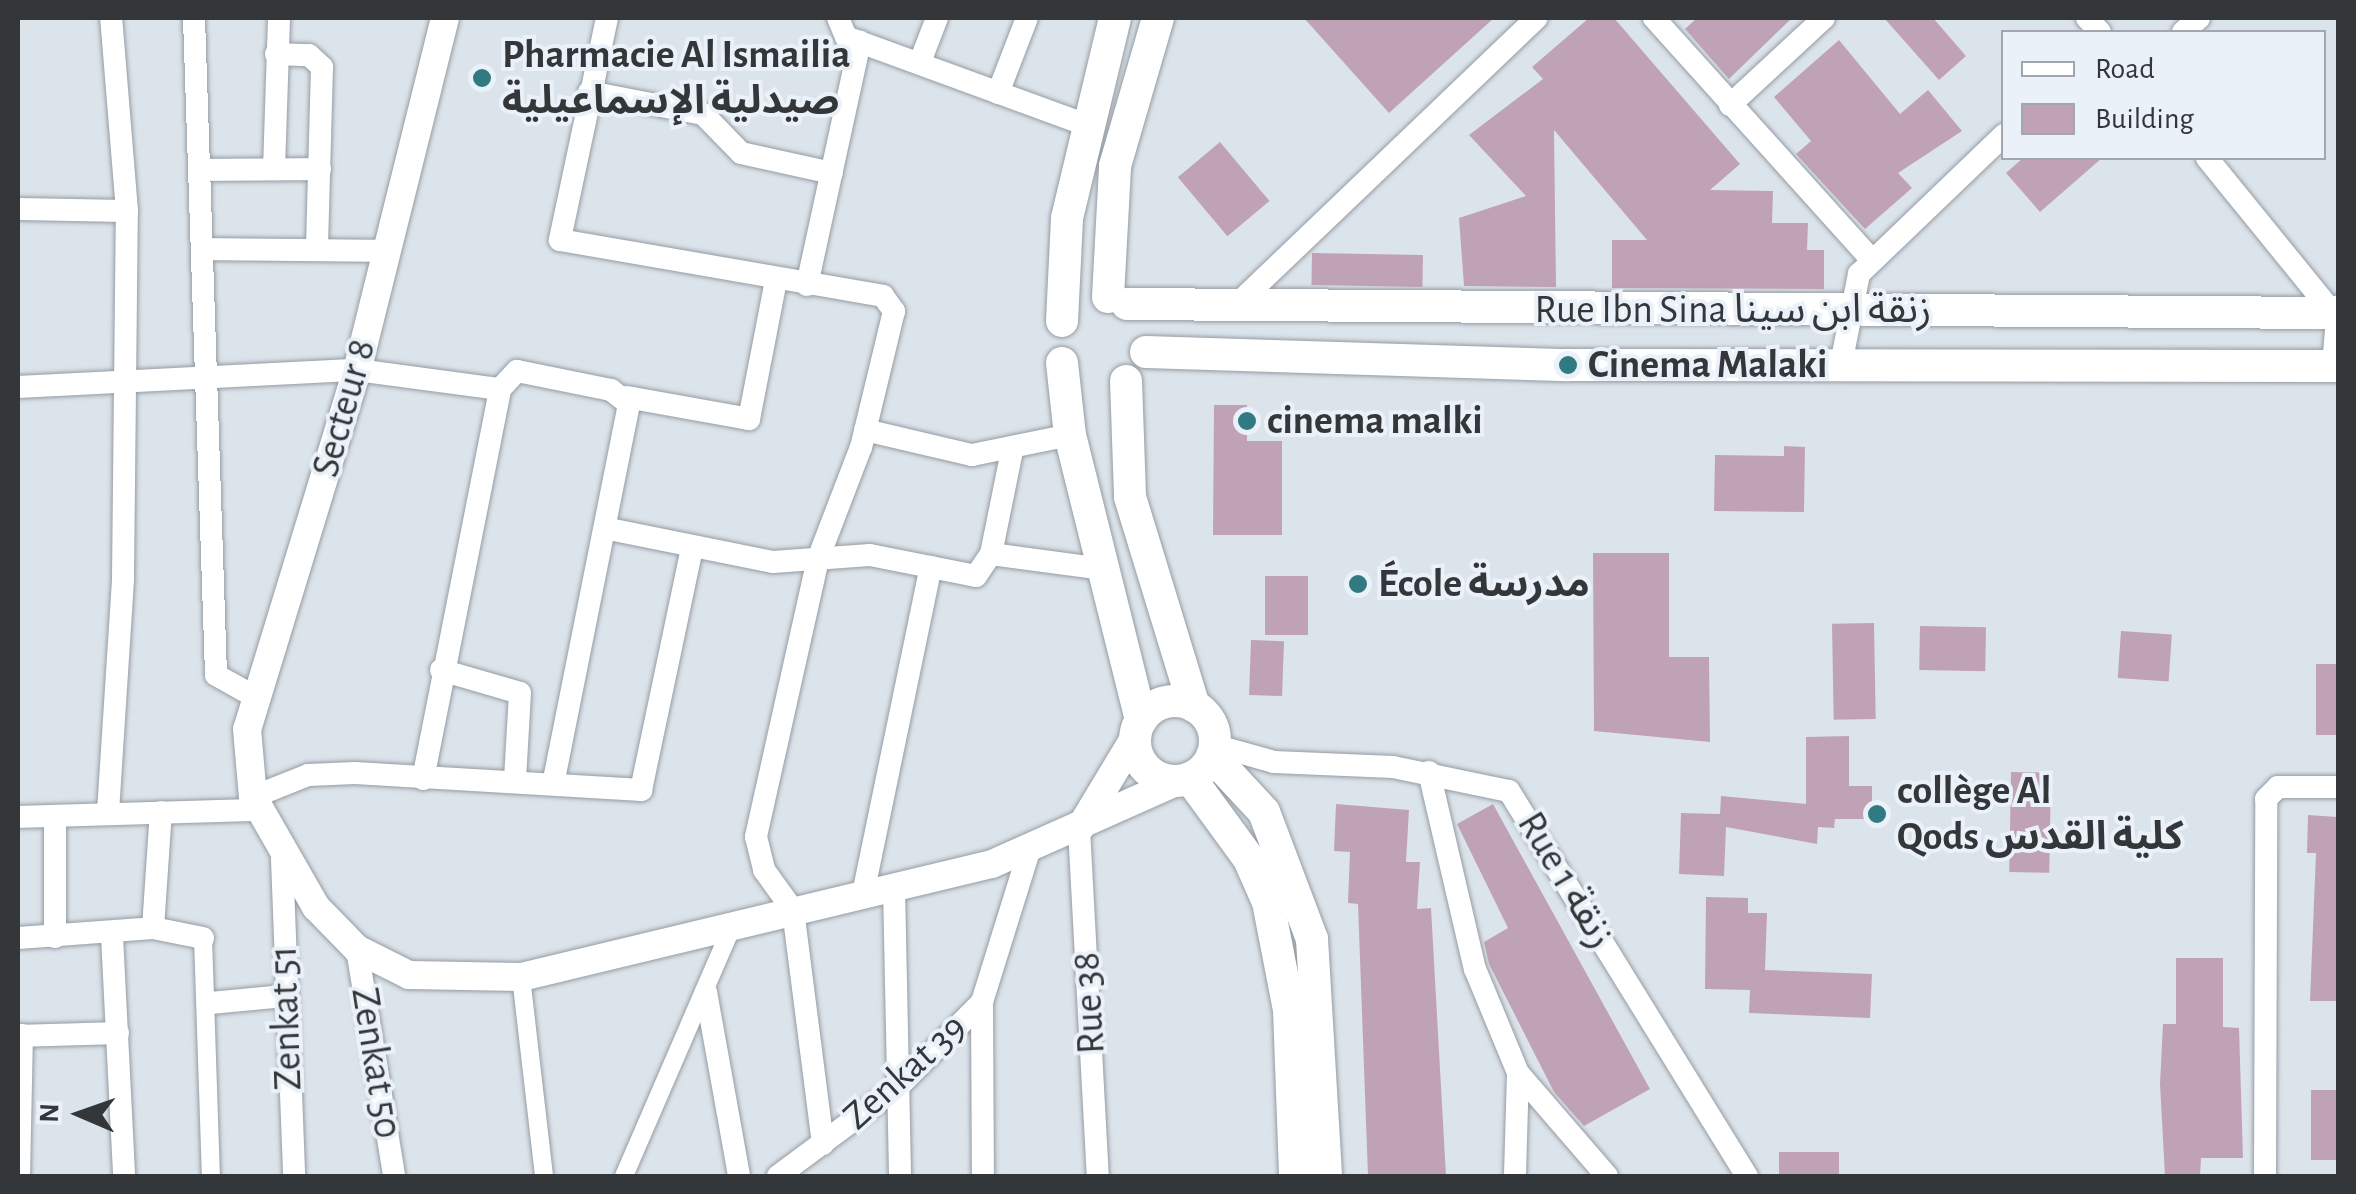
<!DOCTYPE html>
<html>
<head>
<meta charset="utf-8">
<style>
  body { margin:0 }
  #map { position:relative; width:2356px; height:1194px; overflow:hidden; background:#dce4eb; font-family:"Alegreya Sans","Noto Sans Arabic",sans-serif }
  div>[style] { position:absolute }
  .building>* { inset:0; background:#c0a2b6; transform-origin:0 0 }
  .roads { filter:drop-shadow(0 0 2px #959ca3) drop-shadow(0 0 2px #959ca3) }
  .pedestrian>* { height:18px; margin:-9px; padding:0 9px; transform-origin:9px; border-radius:9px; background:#fff }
  .minor>* { height:22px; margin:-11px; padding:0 11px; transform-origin:11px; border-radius:11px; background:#fff }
  .tertiary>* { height:28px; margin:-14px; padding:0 14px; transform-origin:14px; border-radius:14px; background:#fff }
  .secondary>* { height:32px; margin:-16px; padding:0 16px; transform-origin:16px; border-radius:16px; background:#fff }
  .secondary>.ring { margin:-16px; padding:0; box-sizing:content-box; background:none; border:32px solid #fff; border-radius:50% }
  .dots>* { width:28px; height:28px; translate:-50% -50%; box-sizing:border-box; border:5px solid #eaf1f8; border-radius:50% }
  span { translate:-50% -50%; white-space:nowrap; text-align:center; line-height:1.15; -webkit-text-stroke:8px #eaf1f8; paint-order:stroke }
  .poi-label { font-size:40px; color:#34373a; font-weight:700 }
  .left { translate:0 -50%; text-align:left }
  .street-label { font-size:40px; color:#34373a }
  .frame { position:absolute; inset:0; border:20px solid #34373a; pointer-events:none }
  .legend { position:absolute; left:2001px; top:30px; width:325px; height:130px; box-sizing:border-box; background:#eaf1f8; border:2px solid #a1a7ac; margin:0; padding:12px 18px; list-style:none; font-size:30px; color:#34373a }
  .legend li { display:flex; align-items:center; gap:20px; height:50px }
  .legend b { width:50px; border:2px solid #a1a7ac }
  .north { position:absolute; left:30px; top:1064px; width:100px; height:100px; -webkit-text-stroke:8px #eaf1f8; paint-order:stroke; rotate:272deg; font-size:28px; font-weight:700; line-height:40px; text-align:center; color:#34373a }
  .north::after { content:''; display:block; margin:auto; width:35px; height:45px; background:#34373a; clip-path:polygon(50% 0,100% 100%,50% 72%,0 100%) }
</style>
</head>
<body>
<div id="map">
  <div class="building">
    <div style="clip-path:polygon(1304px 18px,1494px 18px,1389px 113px)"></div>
    <div style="clip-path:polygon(1589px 18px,1614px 18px,1740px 164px,1710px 190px,1773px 191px,1772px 223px,1808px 223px,1807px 250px,1824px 250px,1824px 289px,1612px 288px,1612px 240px,1647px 240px,1554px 130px,1556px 287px,1464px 286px,1459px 218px,1526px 196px,1469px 135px,1543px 79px,1532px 67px)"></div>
    <div style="clip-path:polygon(1697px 18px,1792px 18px,1729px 79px,1685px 29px)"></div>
    <div style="clip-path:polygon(1884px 18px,1933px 18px,1966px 56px,1939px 80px)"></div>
    <div style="clip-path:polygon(1839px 40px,1900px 114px,1928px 90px,1962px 131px,1898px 173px,1912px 188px,1865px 229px,1796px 154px,1811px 141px,1774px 97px)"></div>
    <div style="left:1220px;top:142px;width:77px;height:55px;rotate:50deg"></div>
    <div style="clip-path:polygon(2023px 158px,2102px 158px,2040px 212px,2006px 173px)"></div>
    <div style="left:1312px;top:253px;width:111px;height:32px;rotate:1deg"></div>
    <div style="clip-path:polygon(1214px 405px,1247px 405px,1247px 441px,1282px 441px,1282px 535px,1213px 535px)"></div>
    <div style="clip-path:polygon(1784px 446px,1805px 447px,1804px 512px,1714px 511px,1715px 455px,1784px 456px)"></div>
    <div style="clip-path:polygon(1593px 553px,1669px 553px,1669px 657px,1709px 657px,1710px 742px,1594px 731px)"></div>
    <div style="left:1265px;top:576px;width:43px;height:59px"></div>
    <div style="left:1874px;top:623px;width:96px;height:42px;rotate:89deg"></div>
    <div style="left:1920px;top:626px;width:66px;height:44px;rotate:1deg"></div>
    <div style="left:2121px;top:631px;width:51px;height:47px;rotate:4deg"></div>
    <div style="left:1251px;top:640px;width:33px;height:55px;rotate:2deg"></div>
    <div style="left:2316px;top:664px;width:22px;height:71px"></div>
    <div style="clip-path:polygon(1849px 736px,1849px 786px,1872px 786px,1872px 819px,1835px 819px,1834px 828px,1818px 827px,1817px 844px,1726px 827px,1724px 876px,1679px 874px,1681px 813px,1720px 814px,1721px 796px,1806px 804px,1806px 737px)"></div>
    <div style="left:2011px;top:772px;width:40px;height:100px;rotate:1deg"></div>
    <div style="clip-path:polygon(1336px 804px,1409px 810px,1406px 862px,1420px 862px,1417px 909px,1431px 908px,1446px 1176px,1368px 1176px,1358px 904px,1348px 903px,1350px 852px,1334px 851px)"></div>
    <div style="clip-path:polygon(1493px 804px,1650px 1089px,1584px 1126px,1554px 1092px,1489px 964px,1484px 942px,1508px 928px,1457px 824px)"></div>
    <div style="clip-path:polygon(2308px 815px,2338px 817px,2338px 1001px,2310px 1001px,2316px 853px,2307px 853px)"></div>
    <div style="clip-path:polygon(1706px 897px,1748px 898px,1748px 913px,1767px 913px,1765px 970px,1872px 974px,1870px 1018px,1749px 1013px,1750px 990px,1705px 989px)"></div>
    <div style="clip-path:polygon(2176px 958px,2223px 958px,2223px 1027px,2239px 1028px,2243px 1158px,2201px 1158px,2200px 1176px,2165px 1176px,2160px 1084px,2163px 1024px,2176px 1024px)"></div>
    <div style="left:2311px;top:1090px;width:25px;height:70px"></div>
    <div style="left:1779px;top:1152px;width:60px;height:24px"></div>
  </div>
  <div class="roads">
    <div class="pedestrian">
      <div style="left:203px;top:938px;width:238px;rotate:88.1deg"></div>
      <div style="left:521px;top:977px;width:200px;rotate:83.4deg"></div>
      <div style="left:624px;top:1176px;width:272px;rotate:-66.6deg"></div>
    </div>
    <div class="minor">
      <div style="left:194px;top:18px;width:657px;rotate:88.08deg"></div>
      <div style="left:216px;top:675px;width:49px;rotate:29.2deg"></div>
      <div style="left:607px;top:18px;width:227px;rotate:102deg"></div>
      <div style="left:560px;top:240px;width:328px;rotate:9.8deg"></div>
      <div style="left:883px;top:296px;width:19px;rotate:54deg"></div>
      <div style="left:894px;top:311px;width:140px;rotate:103.6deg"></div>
      <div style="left:861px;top:447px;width:120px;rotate:111deg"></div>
      <div style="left:818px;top:559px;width:285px;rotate:102.6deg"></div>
      <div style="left:756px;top:837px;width:34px;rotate:76deg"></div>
      <div style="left:764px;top:870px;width:49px;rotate:54.1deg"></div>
      <div style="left:793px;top:910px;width:236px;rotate:82.7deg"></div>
      <div style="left:838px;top:18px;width:21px;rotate:67deg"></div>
      <div style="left:846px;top:37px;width:253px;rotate:20.1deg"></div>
      <div style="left:1654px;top:18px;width:326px;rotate:48deg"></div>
      <div style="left:2087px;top:18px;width:19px;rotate:47deg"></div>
      <div style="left:2183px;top:32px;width:21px;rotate:-41deg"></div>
      <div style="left:276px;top:54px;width:33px;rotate:2deg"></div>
      <div style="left:309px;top:55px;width:18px;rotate:43deg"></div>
      <div style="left:322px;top:67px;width:180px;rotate:91.6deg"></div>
      <div style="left:920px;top:62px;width:47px;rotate:-68.9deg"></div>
      <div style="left:589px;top:92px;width:116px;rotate:10.9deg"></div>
      <div style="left:703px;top:114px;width:54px;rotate:45.7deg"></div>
      <div style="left:741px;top:153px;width:93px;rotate:12.4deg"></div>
      <div style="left:998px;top:93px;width:80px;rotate:-68.9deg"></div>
      <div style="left:1730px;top:105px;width:128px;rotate:-42.8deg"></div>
      <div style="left:2207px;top:158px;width:200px;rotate:50.9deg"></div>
      <div style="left:274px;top:169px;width:151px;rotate:-88.1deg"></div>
      <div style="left:203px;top:170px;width:117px;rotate:-0.5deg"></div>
      <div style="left:18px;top:209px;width:109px;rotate:1.1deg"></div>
      <div style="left:207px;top:249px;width:181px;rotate:0.6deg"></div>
      <div style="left:807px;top:285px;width:249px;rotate:-77.7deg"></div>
      <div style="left:1232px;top:309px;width:421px;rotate:-43.7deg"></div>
      <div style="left:1841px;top:364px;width:92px;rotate:-78.7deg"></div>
      <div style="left:1859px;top:274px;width:201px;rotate:-43.8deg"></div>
      <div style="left:2333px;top:366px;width:60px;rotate:-85.2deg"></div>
      <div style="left:18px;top:387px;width:339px;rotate:-2.9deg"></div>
      <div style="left:357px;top:370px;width:144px;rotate:7.6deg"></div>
      <div style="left:627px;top:397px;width:124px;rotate:10.2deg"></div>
      <div style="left:749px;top:419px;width:142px;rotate:-79deg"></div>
      <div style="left:865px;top:430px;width:110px;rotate:13.2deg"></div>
      <div style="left:972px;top:455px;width:100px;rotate:-11.5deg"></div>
      <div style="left:609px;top:529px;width:167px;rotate:11.4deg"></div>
      <div style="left:773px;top:562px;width:97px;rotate:-4.1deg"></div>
      <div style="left:870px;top:555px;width:108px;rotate:11.2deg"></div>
      <div style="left:976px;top:576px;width:27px;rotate:-56deg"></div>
      <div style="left:991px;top:554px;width:114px;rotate:7.6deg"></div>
      <div style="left:991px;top:554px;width:105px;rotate:-78.5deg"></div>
      <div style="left:441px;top:670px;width:82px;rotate:16.2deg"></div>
      <div style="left:520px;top:693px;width:88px;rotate:93.3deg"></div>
      <div style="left:1214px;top:745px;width:62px;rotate:15.8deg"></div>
      <div style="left:1274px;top:762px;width:119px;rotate:2.4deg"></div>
      <div style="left:1393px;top:767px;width:118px;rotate:11.7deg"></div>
      <div style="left:1509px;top:791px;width:453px;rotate:58.3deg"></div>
      <div style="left:1429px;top:772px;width:202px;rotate:76.9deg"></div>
      <div style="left:1475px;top:969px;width:113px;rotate:67.5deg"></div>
      <div style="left:1518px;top:1073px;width:103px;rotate:91.7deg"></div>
      <div style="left:423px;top:779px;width:398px;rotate:-78.8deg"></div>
      <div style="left:500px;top:389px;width:25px;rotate:-47deg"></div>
      <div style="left:517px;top:371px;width:96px;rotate:11.4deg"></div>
      <div style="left:611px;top:390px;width:23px;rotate:38deg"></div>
      <div style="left:629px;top:404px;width:387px;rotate:101.3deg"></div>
      <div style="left:253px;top:797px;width:59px;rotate:-21.8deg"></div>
      <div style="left:308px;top:775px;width:47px;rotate:-2.4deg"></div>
      <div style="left:355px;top:773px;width:287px;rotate:3.4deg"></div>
      <div style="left:641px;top:790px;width:246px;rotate:-78.1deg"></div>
      <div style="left:108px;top:812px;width:234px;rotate:-86.3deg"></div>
      <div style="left:123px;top:578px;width:367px;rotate:-89.4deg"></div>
      <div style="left:127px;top:211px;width:194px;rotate:-94.7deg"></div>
      <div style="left:55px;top:816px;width:121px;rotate:90deg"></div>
      <div style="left:18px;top:817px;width:241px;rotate:-1.7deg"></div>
      <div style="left:1079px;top:829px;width:348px;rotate:86.9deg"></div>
      <div style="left:282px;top:859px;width:317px;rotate:87.8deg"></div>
      <div style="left:894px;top:887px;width:289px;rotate:88.8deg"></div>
      <div style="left:863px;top:894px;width:334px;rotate:-78.3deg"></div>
      <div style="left:153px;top:928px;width:116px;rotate:-86.1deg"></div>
      <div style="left:112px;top:936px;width:240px;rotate:87.1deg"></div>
      <div style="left:18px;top:938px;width:135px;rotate:-4.2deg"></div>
      <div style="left:153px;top:928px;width:51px;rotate:11.3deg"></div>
      <div style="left:357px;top:949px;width:230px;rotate:80.7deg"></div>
      <div style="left:706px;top:992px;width:187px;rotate:79.8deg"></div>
      <div style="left:982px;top:1002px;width:174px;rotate:89.7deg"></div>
      <div style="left:211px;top:1003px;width:73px;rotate:-5.5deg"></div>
      <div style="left:18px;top:1036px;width:100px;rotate:-1.7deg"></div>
      <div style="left:1518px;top:1073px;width:136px;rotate:49.2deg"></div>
      <div style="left:19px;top:1176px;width:141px;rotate:-88.8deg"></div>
      <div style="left:778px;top:1176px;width:151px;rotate:-36.6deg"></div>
      <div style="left:899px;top:1086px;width:118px;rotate:-45.3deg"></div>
      <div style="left:982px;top:1002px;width:158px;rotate:-72.7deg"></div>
      <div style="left:2265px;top:1176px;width:377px;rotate:-89.8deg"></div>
      <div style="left:2266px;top:799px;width:17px;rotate:-45deg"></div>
      <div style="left:2278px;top:787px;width:60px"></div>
    </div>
    <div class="tertiary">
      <div style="left:445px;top:18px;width:363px;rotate:104deg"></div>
      <div style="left:357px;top:370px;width:375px;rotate:107deg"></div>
      <div style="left:247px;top:729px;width:68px;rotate:85deg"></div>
      <div style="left:253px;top:797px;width:127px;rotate:60.2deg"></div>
      <div style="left:316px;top:907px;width:59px;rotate:45.7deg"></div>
      <div style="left:357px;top:949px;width:58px;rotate:26.6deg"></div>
      <div style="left:409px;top:975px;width:112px;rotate:1deg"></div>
      <div style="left:521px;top:977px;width:484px;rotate:-13.5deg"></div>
      <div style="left:992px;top:864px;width:207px;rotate:-24deg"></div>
      <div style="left:1080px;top:828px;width:106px;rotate:-58.9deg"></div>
    </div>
    <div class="secondary">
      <div style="left:1108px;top:297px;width:131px;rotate:-86.9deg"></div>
      <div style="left:1115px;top:166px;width:154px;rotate:-73.8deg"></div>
      <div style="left:1127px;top:304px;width:1211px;rotate:0.43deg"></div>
      <div style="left:1062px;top:321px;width:103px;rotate:-87.2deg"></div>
      <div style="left:1067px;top:218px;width:206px;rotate:-76.5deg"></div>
      <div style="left:1146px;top:352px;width:422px;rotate:1.8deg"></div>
      <div style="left:1568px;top:365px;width:770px;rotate:0.07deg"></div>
      <div style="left:1062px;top:363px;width:72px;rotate:83.7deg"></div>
      <div style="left:1070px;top:435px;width:294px;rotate:76deg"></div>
      <div style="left:1126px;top:381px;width:116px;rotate:88deg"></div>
      <div style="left:1130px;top:497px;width:219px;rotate:73deg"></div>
      <div class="ring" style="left:1135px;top:701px;width:48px;height:48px"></div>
      <div style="left:1212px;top:756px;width:76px;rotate:47.1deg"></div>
      <div style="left:1264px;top:812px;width:136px;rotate:69.3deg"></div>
      <div style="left:1312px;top:939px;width:237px;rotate:86.6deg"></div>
      <div style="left:1190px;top:778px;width:100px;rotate:53.9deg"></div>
      <div style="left:1249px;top:859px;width:47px;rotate:66.2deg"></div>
      <div style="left:1268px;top:902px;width:110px;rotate:79deg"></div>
      <div style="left:1289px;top:1010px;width:166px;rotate:87.9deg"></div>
    </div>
  </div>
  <div class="dots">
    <div style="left:482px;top:78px;background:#327a82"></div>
    <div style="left:1568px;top:365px;background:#327a82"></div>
    <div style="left:1247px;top:421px;background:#327a82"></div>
    <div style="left:1358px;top:584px;background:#327a82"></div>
    <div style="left:1877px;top:814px;background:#327a82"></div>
  </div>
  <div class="poi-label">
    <span class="left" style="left:502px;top:78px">Pharmacie Al Ismailia<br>صيدلية الإسماعيلية</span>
    <span class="left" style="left:1588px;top:365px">Cinema Malaki</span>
    <span class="left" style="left:1267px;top:421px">cinema malki</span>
    <span class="left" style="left:1378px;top:584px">École مدرسة</span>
    <span class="left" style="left:1897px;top:814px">collège Al<br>Qods كلية القدس</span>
  </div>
  <div class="street-label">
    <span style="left:1733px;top:310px">Rue Ibn Sina زنقة ابن سينا</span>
    <span style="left:344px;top:408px;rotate:-74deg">Secteur 8</span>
    <span style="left:1566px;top:880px;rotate:59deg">Rue 1 زنقة</span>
    <span style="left:1089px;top:1003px;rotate:-93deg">Rue 38</span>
    <span style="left:286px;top:1018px;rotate:-92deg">Zenkat 51</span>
    <span style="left:376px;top:1063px;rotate:81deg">Zenkat 50</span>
    <span style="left:905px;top:1072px;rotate:-42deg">Zenkat 39</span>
  </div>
  <div class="frame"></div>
  <ul class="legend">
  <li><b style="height:12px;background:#fff"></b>Road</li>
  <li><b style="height:28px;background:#c0a2b6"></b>Building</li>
  </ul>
  <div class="north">N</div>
</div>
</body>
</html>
